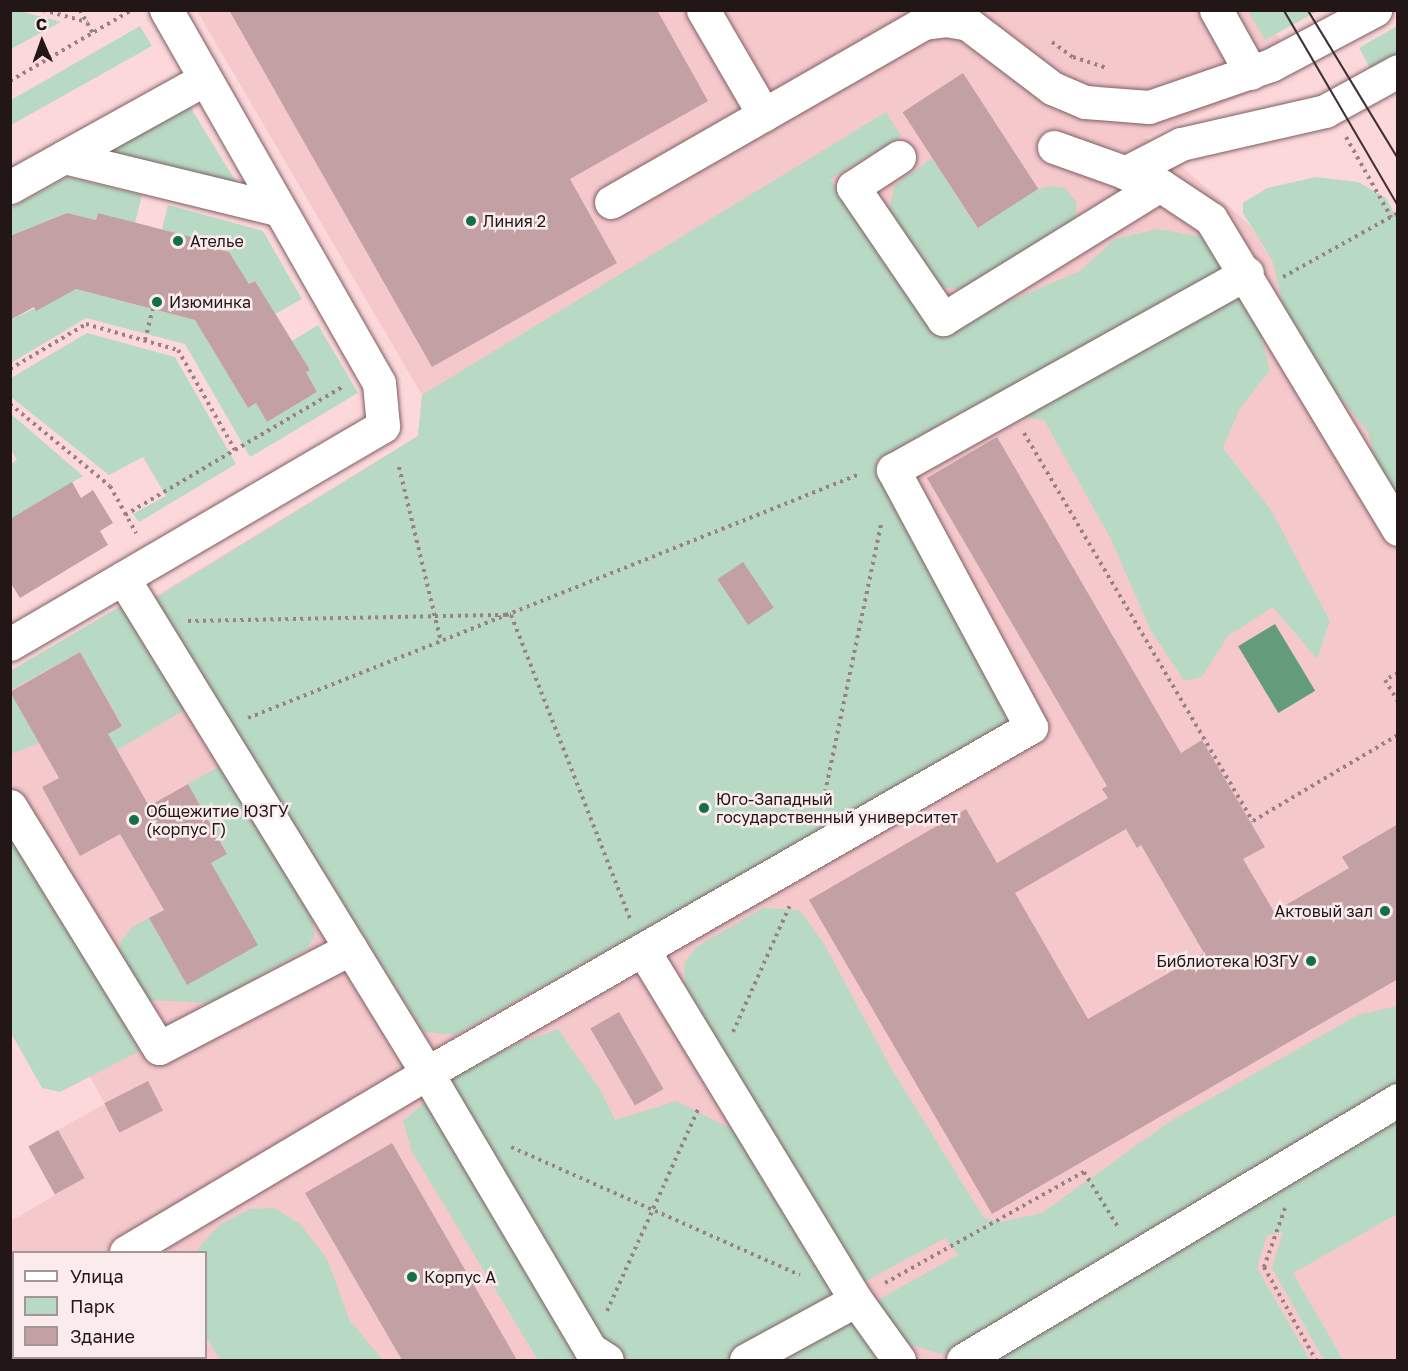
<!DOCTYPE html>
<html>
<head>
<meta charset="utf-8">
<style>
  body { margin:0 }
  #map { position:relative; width:1408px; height:1371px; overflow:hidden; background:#fcd8db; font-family:"Golos Text",sans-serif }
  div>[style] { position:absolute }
  .built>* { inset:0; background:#f5c8cc }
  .green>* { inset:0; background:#b8dac4 }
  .water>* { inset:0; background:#649b7b; transform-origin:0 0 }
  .building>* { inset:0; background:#c2a0a3; transform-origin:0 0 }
  .path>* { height:4px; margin-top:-2px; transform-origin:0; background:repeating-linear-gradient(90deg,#9a8183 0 3px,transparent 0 7.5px) }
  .roads { filter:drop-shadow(0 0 2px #7e5f62) drop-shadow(0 0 2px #7e5f62) }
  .minor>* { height:33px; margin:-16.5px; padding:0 16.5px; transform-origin:16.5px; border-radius:16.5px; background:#fff }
  .tram>* { height:1.5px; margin:-0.75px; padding:0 0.75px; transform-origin:0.75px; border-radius:0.75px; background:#403132 }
  .dots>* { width:16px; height:16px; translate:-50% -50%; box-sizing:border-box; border:3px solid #faebec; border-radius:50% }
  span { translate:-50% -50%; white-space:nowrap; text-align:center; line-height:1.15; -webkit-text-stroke:5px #faebec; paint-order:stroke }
  .poi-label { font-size:16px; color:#221617 }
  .left { translate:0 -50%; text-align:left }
  .right { translate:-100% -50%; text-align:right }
  .frame { position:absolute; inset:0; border:12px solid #221617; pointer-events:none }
  .legend { position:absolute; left:12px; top:1251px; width:195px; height:108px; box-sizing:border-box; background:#faebec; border:2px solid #a49697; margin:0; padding:8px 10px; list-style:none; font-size:18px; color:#221617 }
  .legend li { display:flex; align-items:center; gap:12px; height:30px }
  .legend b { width:30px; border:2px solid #a49697 }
  .north { position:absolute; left:12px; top:12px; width:60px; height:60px; -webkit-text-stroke:4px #faebec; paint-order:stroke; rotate:358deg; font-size:16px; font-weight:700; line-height:24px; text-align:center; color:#221617 }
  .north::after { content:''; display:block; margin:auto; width:21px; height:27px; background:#221617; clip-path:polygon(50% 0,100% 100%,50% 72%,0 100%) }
</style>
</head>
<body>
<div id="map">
  <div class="built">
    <div style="clip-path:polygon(evenodd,197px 11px,1263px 11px,1299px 71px,1146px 137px,1249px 224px,1266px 251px,1397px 269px,1397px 1360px,11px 1360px,11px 1221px,84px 1178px,58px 1130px,105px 1104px,11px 932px,10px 685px,418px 436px,422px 395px,197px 11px,14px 1252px,206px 1252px,206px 1358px,14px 1358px,14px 1252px)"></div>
  </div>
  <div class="green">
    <div style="clip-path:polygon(11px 10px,20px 11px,61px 22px,11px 49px)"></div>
    <div style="clip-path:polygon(1248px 11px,1318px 11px,1265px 40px)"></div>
    <div style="clip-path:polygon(140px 26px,152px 46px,11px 125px,11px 100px)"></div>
    <div style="clip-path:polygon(1397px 26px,1397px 54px,1371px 69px,1359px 48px)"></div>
    <div style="clip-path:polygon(186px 100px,241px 190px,87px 153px)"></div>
    <div style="clip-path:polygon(886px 112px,901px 136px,830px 179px,935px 320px,934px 333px,1080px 271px,1115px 239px,1158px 229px,1213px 239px,1259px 327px,1270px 370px,1239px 410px,1223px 448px,1271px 510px,1330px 621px,1317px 659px,1273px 607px,1228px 636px,1202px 677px,1184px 681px,1150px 629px,1111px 539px,1044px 420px,967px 409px,875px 461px,1007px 697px,1012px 715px,1007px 727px,455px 1035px,424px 1032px,154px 599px,418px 436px,422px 395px)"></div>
    <div style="clip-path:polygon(932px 158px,977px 228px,1037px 189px,1051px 186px,1065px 188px,1077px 203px,1075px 220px,965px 290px,941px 287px,887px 218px,895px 185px)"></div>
    <div style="clip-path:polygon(67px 177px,142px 195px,135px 223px,98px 213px,96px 220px,67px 213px,11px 236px,11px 208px)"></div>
    <div style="clip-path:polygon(1316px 177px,1358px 182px,1386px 198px,1397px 218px,1397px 516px,1383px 489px,1368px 432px,1290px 335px,1273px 262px,1243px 213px,1243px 203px,1267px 188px)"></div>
    <div style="clip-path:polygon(168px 205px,263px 231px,302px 299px,275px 314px,255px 281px,249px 284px,229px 252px,162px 229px)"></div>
    <div style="clip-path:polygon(75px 277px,76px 289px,195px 320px,248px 408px,256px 403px,267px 422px,317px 392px,306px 372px,310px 370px,292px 341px,318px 325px,358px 393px,250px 457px,185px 344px,86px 318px,11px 363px,10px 320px,68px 293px)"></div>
    <div style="clip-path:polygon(87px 333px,175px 357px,236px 464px,139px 522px,133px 514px,166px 496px,143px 457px,109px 475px,11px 397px,11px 378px)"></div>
    <div style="clip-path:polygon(11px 414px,83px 476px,11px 519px,11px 464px,17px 460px,11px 449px)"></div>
    <div style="clip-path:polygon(124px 604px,188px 708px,117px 750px,108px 734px,122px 725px,80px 652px,11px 690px,10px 671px)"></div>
    <div style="clip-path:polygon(10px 692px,39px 743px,11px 754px,10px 754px)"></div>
    <div style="clip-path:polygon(222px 765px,312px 918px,315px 935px,307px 949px,211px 1003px,145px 1000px,118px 954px,121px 941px,132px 927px,149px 918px,187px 984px,257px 945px,211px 863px,227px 853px,188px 784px)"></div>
    <div style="clip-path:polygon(10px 831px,140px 1051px,60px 1092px,42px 1088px,11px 1033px)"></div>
    <div style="clip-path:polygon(763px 908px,800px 910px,823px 942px,891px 1068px,984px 1218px,1001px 1222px,1042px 1213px,1169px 1122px,1358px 1015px,1397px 1006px,1397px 1214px,1293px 1273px,1343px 1360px,1324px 1360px,1272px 1268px,1283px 1232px,1267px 1235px,1257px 1268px,1310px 1360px,994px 1360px,1045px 1330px,940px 1354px,909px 1344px,894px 1332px,873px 1303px,958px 1255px,945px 1238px,861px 1284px,685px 985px,684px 964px,696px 947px)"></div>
    <div style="clip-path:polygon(558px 1029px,601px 1091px,615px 1120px,677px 1101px,733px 1130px,877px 1360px,538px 1360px,412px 1152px,403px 1121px,458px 1074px,520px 1043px)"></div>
    <div style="clip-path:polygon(275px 1208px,301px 1225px,327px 1259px,350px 1321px,383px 1360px,220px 1360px,206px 1337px,206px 1252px,195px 1252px,219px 1225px,250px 1209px)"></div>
  </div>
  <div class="water">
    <div style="left:1275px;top:624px;width:78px;height:43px;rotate:59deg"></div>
  </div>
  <div class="building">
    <div style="clip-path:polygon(229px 10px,657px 10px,708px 101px,570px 179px,617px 263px,432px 367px)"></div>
    <div style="left:963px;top:73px;width:138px;height:72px;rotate:57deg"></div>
    <div style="clip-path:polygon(67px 213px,96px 220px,98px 213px,199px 239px,197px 244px,229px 252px,249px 284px,255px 281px,310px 370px,306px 372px,317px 392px,267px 422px,256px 403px,248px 408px,195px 320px,76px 289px,36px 311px,34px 307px,10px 320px,10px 236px)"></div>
    <div style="clip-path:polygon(evenodd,997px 437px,1181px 753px,1202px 740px,1265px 847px,1243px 859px,1274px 912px,1349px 868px,1342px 857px,1398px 824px,1398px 979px,992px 1214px,809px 900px,966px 809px,997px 863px,1108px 798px,1102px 789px,1107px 786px,927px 478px,997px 437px,1126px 829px,1137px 848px,1141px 845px,1204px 953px,1088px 1019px,1015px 893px,1126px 829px)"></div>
    <div style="clip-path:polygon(72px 482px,81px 498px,93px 490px,113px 523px,100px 531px,108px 545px,20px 598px,10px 582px,10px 519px)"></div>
    <div style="left:743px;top:562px;width:55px;height:31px;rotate:56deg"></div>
    <div style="clip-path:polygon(80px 652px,122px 726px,108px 734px,149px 806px,188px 784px,227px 854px,211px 863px,258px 945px,187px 985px,149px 918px,164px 910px,120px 834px,80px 856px,42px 787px,59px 778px,10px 692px)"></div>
    <div style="left:619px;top:1012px;width:89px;height:33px;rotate:60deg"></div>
    <div style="left:148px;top:1081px;width:33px;height:49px;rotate:63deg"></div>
    <div style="left:58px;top:1130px;width:55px;height:34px;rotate:61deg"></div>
    <div style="clip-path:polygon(392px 1143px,517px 1360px,402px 1360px,305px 1193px)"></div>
  </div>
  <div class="path">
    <div style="left:43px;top:10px;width:46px;rotate:15.3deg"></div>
    <div style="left:80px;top:10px;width:26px;rotate:61deg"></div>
    <div style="left:1052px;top:42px;width:26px;rotate:36deg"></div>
    <div style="left:1073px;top:57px;width:36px;rotate:18deg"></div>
    <div style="left:10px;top:81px;width:141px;rotate:-30.2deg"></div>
    <div style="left:1346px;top:137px;width:92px;rotate:60.6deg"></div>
    <div style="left:1283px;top:277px;width:132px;rotate:-29.1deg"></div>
    <div style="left:145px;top:340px;width:32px;rotate:-76deg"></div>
    <div style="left:10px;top:369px;width:88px;rotate:-30.6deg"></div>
    <div style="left:86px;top:324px;width:96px;rotate:15.8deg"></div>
    <div style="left:178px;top:350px;width:115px;rotate:60.3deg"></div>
    <div style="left:235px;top:450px;width:126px;rotate:-30.4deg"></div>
    <div style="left:10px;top:404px;width:129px;rotate:39.4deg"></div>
    <div style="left:110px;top:486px;width:54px;rotate:61deg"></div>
    <div style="left:1024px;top:433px;width:451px;rotate:59.5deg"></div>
    <div style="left:1253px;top:821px;width:169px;rotate:-30.7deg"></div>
    <div style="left:399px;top:467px;width:180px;rotate:76.5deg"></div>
    <div style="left:125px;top:515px;width:128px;rotate:-30.6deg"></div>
    <div style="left:188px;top:621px;width:323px;rotate:-1.1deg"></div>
    <div style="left:511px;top:615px;width:326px;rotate:68.6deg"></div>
    <div style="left:1398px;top:673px;width:15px;rotate:152deg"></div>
    <div style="left:1385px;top:680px;width:26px;rotate:59deg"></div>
    <div style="left:248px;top:718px;width:659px;rotate:-21.74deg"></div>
    <div style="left:822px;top:807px;width:292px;rotate:-78.2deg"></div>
    <div style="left:733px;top:1032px;width:139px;rotate:-65.8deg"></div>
    <div style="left:511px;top:1147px;width:316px;rotate:23.9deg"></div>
    <div style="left:1285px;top:1208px;width:63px;rotate:109.6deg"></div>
    <div style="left:1264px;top:1267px;width:107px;rotate:60.8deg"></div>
    <div style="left:885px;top:1283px;width:228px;rotate:-29.2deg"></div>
    <div style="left:1084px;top:1172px;width:65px;rotate:58.3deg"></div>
    <div style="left:607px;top:1311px;width:224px;rotate:-65.7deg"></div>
  </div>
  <div class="roads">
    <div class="minor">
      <div style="left:703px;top:10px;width:121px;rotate:59.8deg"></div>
      <div style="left:1216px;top:10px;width:72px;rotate:60.9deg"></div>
      <div style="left:1054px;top:147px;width:96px;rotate:19.6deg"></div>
      <div style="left:64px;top:157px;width:161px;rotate:-29deg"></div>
      <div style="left:899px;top:157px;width:55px;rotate:146.9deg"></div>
      <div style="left:853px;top:187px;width:160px;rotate:55.7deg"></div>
      <div style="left:943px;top:319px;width:255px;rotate:-31.7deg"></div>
      <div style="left:1160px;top:185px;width:61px;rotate:33.7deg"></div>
      <div style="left:1211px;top:219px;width:362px;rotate:58.9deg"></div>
      <div style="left:1125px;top:173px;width:63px;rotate:-27.4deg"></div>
      <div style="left:1181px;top:144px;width:148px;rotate:-12.9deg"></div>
      <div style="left:1325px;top:111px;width:83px;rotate:-28.7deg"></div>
      <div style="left:10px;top:187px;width:62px;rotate:-29.1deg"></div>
      <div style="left:64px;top:157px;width:220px;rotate:13.7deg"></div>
      <div style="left:611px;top:202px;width:360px;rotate:-29.8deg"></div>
      <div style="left:923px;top:23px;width:23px;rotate:-7deg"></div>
      <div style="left:946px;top:20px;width:22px;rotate:10deg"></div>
      <div style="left:968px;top:24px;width:106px;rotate:37.3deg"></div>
      <div style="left:1052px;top:88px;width:36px;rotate:23deg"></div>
      <div style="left:1085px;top:102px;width:64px;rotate:4.5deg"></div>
      <div style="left:1149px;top:107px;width:129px;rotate:-19deg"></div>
      <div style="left:1271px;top:65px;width:118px;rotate:-27.9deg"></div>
      <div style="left:123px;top:578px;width:581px;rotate:58.44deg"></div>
      <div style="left:427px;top:1073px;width:321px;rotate:59.4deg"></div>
      <div style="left:590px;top:1349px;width:20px;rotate:33deg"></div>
      <div style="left:10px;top:644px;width:432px;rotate:-30.3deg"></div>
      <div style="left:383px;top:426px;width:43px;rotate:-95.3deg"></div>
      <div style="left:379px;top:383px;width:430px;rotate:-119.7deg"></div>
      <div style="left:10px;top:806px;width:284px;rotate:58.4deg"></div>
      <div style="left:159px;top:1048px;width:216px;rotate:-27.5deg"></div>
      <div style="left:643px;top:950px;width:410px;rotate:58.7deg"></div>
      <div style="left:856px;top:1300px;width:74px;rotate:54.4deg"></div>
      <div style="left:126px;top:1252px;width:350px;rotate:-30.7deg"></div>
      <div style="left:427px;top:1073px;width:696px;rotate:-29.81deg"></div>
      <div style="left:1031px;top:727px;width:292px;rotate:-118.2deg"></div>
      <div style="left:893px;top:470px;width:405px;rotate:-29.1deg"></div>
      <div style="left:10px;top:1322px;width:4px;rotate:-27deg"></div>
      <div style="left:746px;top:1360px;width:125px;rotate:-28.6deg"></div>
      <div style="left:963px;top:1360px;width:507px;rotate:-30.87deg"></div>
    </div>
  </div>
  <div class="tram">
    <div style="left:1284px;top:10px;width:226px;rotate:59.7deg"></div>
    <div style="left:1308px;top:10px;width:173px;rotate:58.7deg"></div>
  </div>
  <div class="dots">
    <div style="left:471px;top:221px;background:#117046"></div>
    <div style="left:178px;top:241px;background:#117046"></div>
    <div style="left:157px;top:302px;background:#117046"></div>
    <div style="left:704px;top:808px;background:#117046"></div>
    <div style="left:134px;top:820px;background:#117046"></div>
    <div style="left:1385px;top:911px;background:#117046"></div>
    <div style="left:1311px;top:961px;background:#117046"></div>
    <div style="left:412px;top:1277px;background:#117046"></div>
  </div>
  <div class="poi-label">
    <span class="left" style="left:483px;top:221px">Линия 2</span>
    <span class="left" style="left:190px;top:241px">Ателье</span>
    <span class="left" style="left:169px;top:302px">Изюминка</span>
    <span class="left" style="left:716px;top:808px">Юго-Западный<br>государственный университет</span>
    <span class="left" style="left:146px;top:820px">Общежитие ЮЗГУ<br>(корпус Г)</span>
    <span class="right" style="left:1373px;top:911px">Актовый зал</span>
    <span class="right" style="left:1299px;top:961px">Библиотека ЮЗГУ</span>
    <span class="left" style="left:424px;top:1277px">Корпус А</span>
  </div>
  <div class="frame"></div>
  <ul class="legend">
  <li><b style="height:8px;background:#fff"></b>Улица</li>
  <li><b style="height:16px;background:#b8dac4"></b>Парк</li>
  <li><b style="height:16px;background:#c2a0a3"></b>Здание</li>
  </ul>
  <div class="north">С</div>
</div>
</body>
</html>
